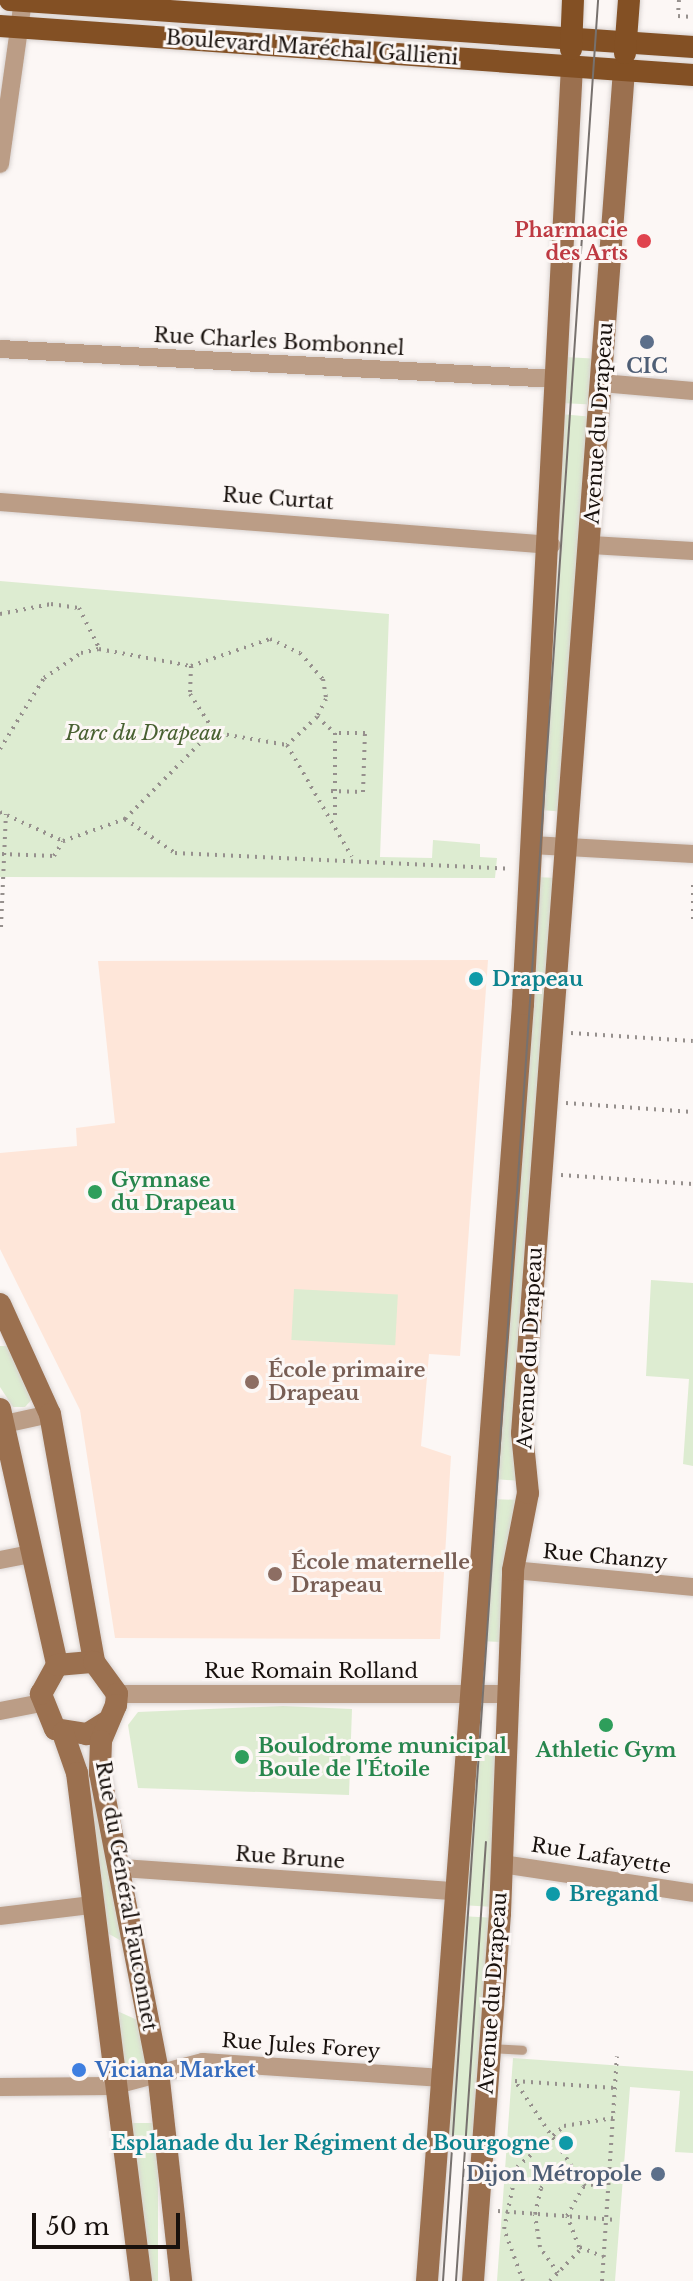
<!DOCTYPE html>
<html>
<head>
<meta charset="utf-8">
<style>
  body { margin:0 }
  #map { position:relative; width:693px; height:2281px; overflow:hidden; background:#fcf7f5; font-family:"Libre Baskerville",serif }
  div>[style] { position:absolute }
  .built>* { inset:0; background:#fee6d9 }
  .green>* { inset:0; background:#ddecd1; transform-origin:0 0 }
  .path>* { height:4px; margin-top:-2px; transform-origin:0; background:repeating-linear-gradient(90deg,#96908d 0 2px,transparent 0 8px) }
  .roads { filter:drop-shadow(0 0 2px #d8d2d0) drop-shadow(0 0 2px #d8d2d0) }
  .service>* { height:9px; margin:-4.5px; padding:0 4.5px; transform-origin:4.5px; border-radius:4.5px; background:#bb9d86 }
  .minor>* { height:18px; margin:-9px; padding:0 9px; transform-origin:9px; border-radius:9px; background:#bb9d86 }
  .secondary>* { height:22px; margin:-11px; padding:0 11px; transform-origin:11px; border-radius:11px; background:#9b704f }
  .primary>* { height:22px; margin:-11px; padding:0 11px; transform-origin:11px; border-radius:11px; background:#835024 }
  .tram>* { height:2px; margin:-1px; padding:0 1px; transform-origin:1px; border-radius:1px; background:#77716e }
  .dots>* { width:22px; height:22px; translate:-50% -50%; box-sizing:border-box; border:4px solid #fcf7f5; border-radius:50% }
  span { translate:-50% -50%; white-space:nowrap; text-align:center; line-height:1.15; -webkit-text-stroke:6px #fcf7f5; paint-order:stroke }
  .street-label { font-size:20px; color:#18110d }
  .health-label { font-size:20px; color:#be3a42; font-weight:700 }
  .right { translate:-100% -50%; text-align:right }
  .service-label { font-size:20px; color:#4e5e75; font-weight:700 }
  .park-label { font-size:20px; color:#486031; font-style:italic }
  .culture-label { font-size:20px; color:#0d838f; font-weight:700 }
  .left { translate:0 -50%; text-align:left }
  .leisure-label { font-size:20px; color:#27864d; font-weight:700 }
  .education-label { font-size:20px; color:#785e54; font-weight:700 }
  .shop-label { font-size:20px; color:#366cbe; font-weight:700 }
  .scale { position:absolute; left:32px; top:2213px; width:148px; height:36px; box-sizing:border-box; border:4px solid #18110d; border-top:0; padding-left:10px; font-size:24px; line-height:28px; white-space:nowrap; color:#18110d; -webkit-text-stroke:6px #fcf7f5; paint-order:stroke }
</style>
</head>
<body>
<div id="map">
  <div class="built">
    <div style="clip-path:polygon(488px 960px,460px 1356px,429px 1354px,421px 1446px,451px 1456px,440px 1639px,115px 1638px,80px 1410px,0 1249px,0 1153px,77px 1146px,76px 1128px,115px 1123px,98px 961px)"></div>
  </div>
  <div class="green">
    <div style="left:564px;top:357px;width:33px;height:46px;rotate:3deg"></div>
    <div style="clip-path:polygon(560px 414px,594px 417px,567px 812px,540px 810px,560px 541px)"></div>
    <div style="clip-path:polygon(0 581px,389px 614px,380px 857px,432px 858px,433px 840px,480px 844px,480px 857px,497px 858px,495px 878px,0 877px)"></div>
    <div style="clip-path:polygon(536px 877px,557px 878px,521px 1481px,494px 1479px)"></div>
    <div style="clip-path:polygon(651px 1280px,693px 1283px,693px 1466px,683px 1464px,689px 1379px,646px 1376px)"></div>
    <div style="left:294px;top:1289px;width:104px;height:51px;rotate:3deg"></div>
    <div style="clip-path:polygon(0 1346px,12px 1346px,34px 1397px,25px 1407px,13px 1407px,0 1387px)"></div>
    <div style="clip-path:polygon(492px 1499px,520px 1500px,501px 1642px,479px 1641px)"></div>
    <div style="clip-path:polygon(283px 1706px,352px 1709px,349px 1795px,138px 1788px,128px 1725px,138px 1712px)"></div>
    <div style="clip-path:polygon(477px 1749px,495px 1749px,494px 1907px,461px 1905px)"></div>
    <div style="clip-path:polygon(89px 1760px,99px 1789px,132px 1947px,102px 1930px)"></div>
    <div style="left:460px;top:1916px;width:33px;height:219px;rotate:3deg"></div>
    <div style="clip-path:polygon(115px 2010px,144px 2023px,147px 2064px,124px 2064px)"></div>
    <div style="clip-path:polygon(513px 2058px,693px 2071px,693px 2153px,675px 2152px,680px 2091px,630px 2087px,615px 2281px,497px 2281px)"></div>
    <div style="left:131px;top:2123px;width:27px;height:159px"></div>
  </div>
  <div class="path">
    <div style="left:679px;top:0;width:16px;rotate:94deg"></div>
    <div style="left:678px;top:16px;width:15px;rotate:4deg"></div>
    <div style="left:0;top:614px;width:52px;rotate:-11.1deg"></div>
    <div style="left:51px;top:604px;width:28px;rotate:8deg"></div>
    <div style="left:79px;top:608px;width:45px;rotate:63.4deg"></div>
    <div style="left:191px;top:666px;width:28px;rotate:92deg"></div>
    <div style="left:190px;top:694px;width:44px;rotate:57deg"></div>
    <div style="left:317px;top:717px;width:24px;rotate:42deg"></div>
    <div style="left:335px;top:733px;width:85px;rotate:90deg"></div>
    <div style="left:0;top:749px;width:84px;rotate:-58.2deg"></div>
    <div style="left:44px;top:678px;width:45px;rotate:-34deg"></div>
    <div style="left:81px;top:653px;width:18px;rotate:-13deg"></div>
    <div style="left:99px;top:649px;width:94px;rotate:10.5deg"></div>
    <div style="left:191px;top:666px;width:83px;rotate:-18.9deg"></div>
    <div style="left:270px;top:639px;width:33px;rotate:25deg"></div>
    <div style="left:300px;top:653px;width:35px;rotate:49deg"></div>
    <div style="left:323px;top:679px;width:20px;rotate:81deg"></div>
    <div style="left:326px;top:699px;width:20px;rotate:117deg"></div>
    <div style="left:317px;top:717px;width:41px;rotate:137deg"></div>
    <div style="left:287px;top:745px;width:129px;rotate:59.9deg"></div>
    <div style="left:331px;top:791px;width:32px;rotate:2deg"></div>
    <div style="left:363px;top:792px;width:59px;rotate:-88.1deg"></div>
    <div style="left:365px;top:733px;width:30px;rotate:180deg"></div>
    <div style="left:0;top:812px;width:69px;rotate:24.7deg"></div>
    <div style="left:63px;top:841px;width:66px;rotate:-19.5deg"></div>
    <div style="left:125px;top:819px;width:60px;rotate:34.2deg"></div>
    <div style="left:175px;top:853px;width:336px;rotate:2.7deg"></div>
    <div style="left:125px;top:819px;width:122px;rotate:-45.3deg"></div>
    <div style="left:211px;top:732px;width:77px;rotate:9.7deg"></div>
    <div style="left:2px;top:854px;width:52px;rotate:2.2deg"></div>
    <div style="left:54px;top:856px;width:17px;rotate:-59deg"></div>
    <div style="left:693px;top:885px;width:37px;rotate:90deg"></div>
    <div style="left:1px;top:927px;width:113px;rotate:-87.5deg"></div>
    <div style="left:571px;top:1033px;width:122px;rotate:3.8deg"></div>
    <div style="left:566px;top:1103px;width:127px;rotate:4.1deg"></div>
    <div style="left:561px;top:1175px;width:132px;rotate:3.9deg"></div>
    <div style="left:585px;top:2186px;width:126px;rotate:-123.7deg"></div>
    <div style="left:515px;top:2081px;width:100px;rotate:4deg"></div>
    <div style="left:498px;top:2211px;width:119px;rotate:4.3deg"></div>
    <div style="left:604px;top:2257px;width:27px;rotate:-158deg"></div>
    <div style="left:579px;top:2247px;width:33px;rotate:-111deg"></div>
    <div style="left:567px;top:2216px;width:33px;rotate:-61deg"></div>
    <div style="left:583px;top:2187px;width:27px;rotate:-15deg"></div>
    <div style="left:558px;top:2273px;width:32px;rotate:-125deg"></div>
    <div style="left:540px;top:2247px;width:33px;rotate:-99deg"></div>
    <div style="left:535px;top:2214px;width:27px;rotate:-77deg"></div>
    <div style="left:541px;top:2188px;width:39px;rotate:-48deg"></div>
    <div style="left:523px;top:2281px;width:55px;rotate:-110.1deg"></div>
    <div style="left:504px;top:2229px;width:63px;rotate:-78.2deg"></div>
    <div style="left:517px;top:2167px;width:62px;rotate:-41.1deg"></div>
    <div style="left:564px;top:2126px;width:50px;rotate:-9.3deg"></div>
    <div style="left:550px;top:2281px;width:45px;rotate:-45.9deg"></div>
    <div style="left:602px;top:2281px;width:225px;rotate:-86.2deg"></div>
  </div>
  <div class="roads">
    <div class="service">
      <div style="left:489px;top:2048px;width:33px;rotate:3deg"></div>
    </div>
    <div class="minor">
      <div style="left:0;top:164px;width:166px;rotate:-82deg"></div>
      <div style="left:0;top:349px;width:556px;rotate:3.09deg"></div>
      <div style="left:602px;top:383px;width:91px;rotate:5deg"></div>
      <div style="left:0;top:502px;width:553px;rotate:4.46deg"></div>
      <div style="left:591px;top:545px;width:102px;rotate:3.4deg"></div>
      <div style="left:532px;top:845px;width:161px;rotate:3.2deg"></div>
      <div style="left:0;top:1425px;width:51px;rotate:-12.4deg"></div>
      <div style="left:0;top:1560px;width:33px;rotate:-11deg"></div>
      <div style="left:513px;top:1570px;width:181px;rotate:5.4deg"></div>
      <div style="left:117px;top:1694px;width:388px"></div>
      <div style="left:0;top:1711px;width:42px;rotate:-11deg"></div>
      <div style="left:502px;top:1864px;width:193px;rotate:8.6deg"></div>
      <div style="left:122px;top:1868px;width:334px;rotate:4deg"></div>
      <div style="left:0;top:1916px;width:92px;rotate:-6.9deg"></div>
      <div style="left:0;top:2087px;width:112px;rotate:-0.5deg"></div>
      <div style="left:112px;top:2086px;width:94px;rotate:-14.8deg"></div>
      <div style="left:203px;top:2062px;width:240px;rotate:3.8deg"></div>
    </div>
    <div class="secondary">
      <div style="left:0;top:1304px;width:121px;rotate:65.6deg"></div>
      <div style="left:50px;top:1414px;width:252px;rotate:79.9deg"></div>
      <div style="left:0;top:1409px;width:262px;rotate:77.4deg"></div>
      <div style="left:108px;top:1721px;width:25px;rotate:148deg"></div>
      <div style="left:87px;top:1734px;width:32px;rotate:-171deg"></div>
      <div style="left:55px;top:1729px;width:38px;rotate:-112deg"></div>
      <div style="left:41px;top:1694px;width:33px;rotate:-61deg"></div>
      <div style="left:57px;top:1665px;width:37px;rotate:-5deg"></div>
      <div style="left:94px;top:1662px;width:39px;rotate:54deg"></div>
      <div style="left:117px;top:1694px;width:11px;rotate:95deg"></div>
      <div style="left:116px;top:1705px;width:39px;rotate:113deg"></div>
      <div style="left:101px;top:1741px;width:32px;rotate:92deg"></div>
      <div style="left:100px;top:1773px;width:304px;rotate:79deg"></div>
      <div style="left:158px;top:2071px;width:211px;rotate:83.7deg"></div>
      <div style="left:63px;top:1733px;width:42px;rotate:70.7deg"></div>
      <div style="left:77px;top:1773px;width:512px;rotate:82.82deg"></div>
      <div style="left:427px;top:2281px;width:1281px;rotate:-85.7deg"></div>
      <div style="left:523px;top:1004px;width:939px;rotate:-87.01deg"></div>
      <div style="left:473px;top:2281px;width:369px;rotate:-85.8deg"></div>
      <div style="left:500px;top:1913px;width:343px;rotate:-87.8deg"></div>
      <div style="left:513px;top:1570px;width:78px;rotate:-79deg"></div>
      <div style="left:528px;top:1493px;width:60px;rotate:-95.7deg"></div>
      <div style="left:522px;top:1433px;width:1367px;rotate:-85.72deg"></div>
    </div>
    <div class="primary">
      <div style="left:10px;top:0;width:685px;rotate:3.94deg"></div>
      <div style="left:0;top:26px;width:695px;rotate:4.04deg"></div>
      <div style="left:571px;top:49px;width:49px;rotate:-87.7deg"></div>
      <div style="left:625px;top:53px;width:53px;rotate:-85.7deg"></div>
    </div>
  </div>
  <div class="tram">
    <div style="left:443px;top:2281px;width:2286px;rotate:-86.11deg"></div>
    <div style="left:456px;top:2281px;width:440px;rotate:-86.1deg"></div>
  </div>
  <div class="dots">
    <div style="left:644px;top:241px;background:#e0444e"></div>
    <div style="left:647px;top:342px;background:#5c6f8a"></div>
    <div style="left:476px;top:979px;background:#0f9aa8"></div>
    <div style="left:95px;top:1192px;background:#2e9e5b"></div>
    <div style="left:252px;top:1382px;background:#8d6e63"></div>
    <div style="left:275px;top:1574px;background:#8d6e63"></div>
    <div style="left:606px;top:1725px;background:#2e9e5b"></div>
    <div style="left:242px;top:1757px;background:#2e9e5b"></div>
    <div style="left:553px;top:1894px;background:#0f9aa8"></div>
    <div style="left:79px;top:2070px;background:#3f7fe0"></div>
    <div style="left:566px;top:2143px;background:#0f9aa8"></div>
    <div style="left:658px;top:2174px;background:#5c6f8a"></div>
  </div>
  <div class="street-label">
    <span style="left:312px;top:48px;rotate:4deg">Boulevard Maréchal Gallieni</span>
    <span style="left:279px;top:342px;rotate:3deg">Rue Charles Bombonnel</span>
    <span style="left:599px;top:423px;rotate:-86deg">Avenue du Drapeau</span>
    <span style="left:278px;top:499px;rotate:4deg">Rue Curtat</span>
    <span style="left:530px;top:1348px;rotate:-87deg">Avenue du Drapeau</span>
    <span style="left:605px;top:1557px;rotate:5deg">Rue Chanzy</span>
    <span style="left:311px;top:1671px">Rue Romain Rolland</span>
    <span style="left:601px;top:1856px;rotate:9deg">Rue Lafayette</span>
    <span style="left:290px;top:1858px;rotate:4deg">Rue Brune</span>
    <span style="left:126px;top:1896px;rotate:80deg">Rue du Général Fauconnet</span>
    <span style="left:493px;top:1993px;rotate:-86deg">Avenue du Drapeau</span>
    <span style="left:301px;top:2046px;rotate:4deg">Rue Jules Forey</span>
  </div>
  <div class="health-label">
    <span class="right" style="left:628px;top:242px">Pharmacie<br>des Arts</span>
  </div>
  <div class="service-label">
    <span style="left:647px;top:366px">CIC</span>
    <span class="right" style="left:642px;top:2174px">Dijon Métropole</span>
  </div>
  <div class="park-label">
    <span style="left:144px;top:733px">Parc du Drapeau</span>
  </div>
  <div class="culture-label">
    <span class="left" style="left:492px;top:979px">Drapeau</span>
    <span class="left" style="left:569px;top:1894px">Bregand</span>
    <span class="right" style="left:550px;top:2143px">Esplanade du 1er Régiment de Bourgogne</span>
  </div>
  <div class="leisure-label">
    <span class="left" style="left:111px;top:1192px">Gymnase<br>du Drapeau</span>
    <span class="left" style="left:258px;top:1758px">Boulodrome municipal<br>Boule de l'Étoile</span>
    <span style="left:606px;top:1750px">Athletic Gym</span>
  </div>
  <div class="education-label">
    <span class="left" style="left:268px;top:1382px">École primaire<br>Drapeau</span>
    <span class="left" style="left:291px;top:1574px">École maternelle<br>Drapeau</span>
  </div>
  <div class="shop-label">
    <span class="left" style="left:95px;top:2070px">Viciana Market</span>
  </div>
  <div class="scale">50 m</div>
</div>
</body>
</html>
